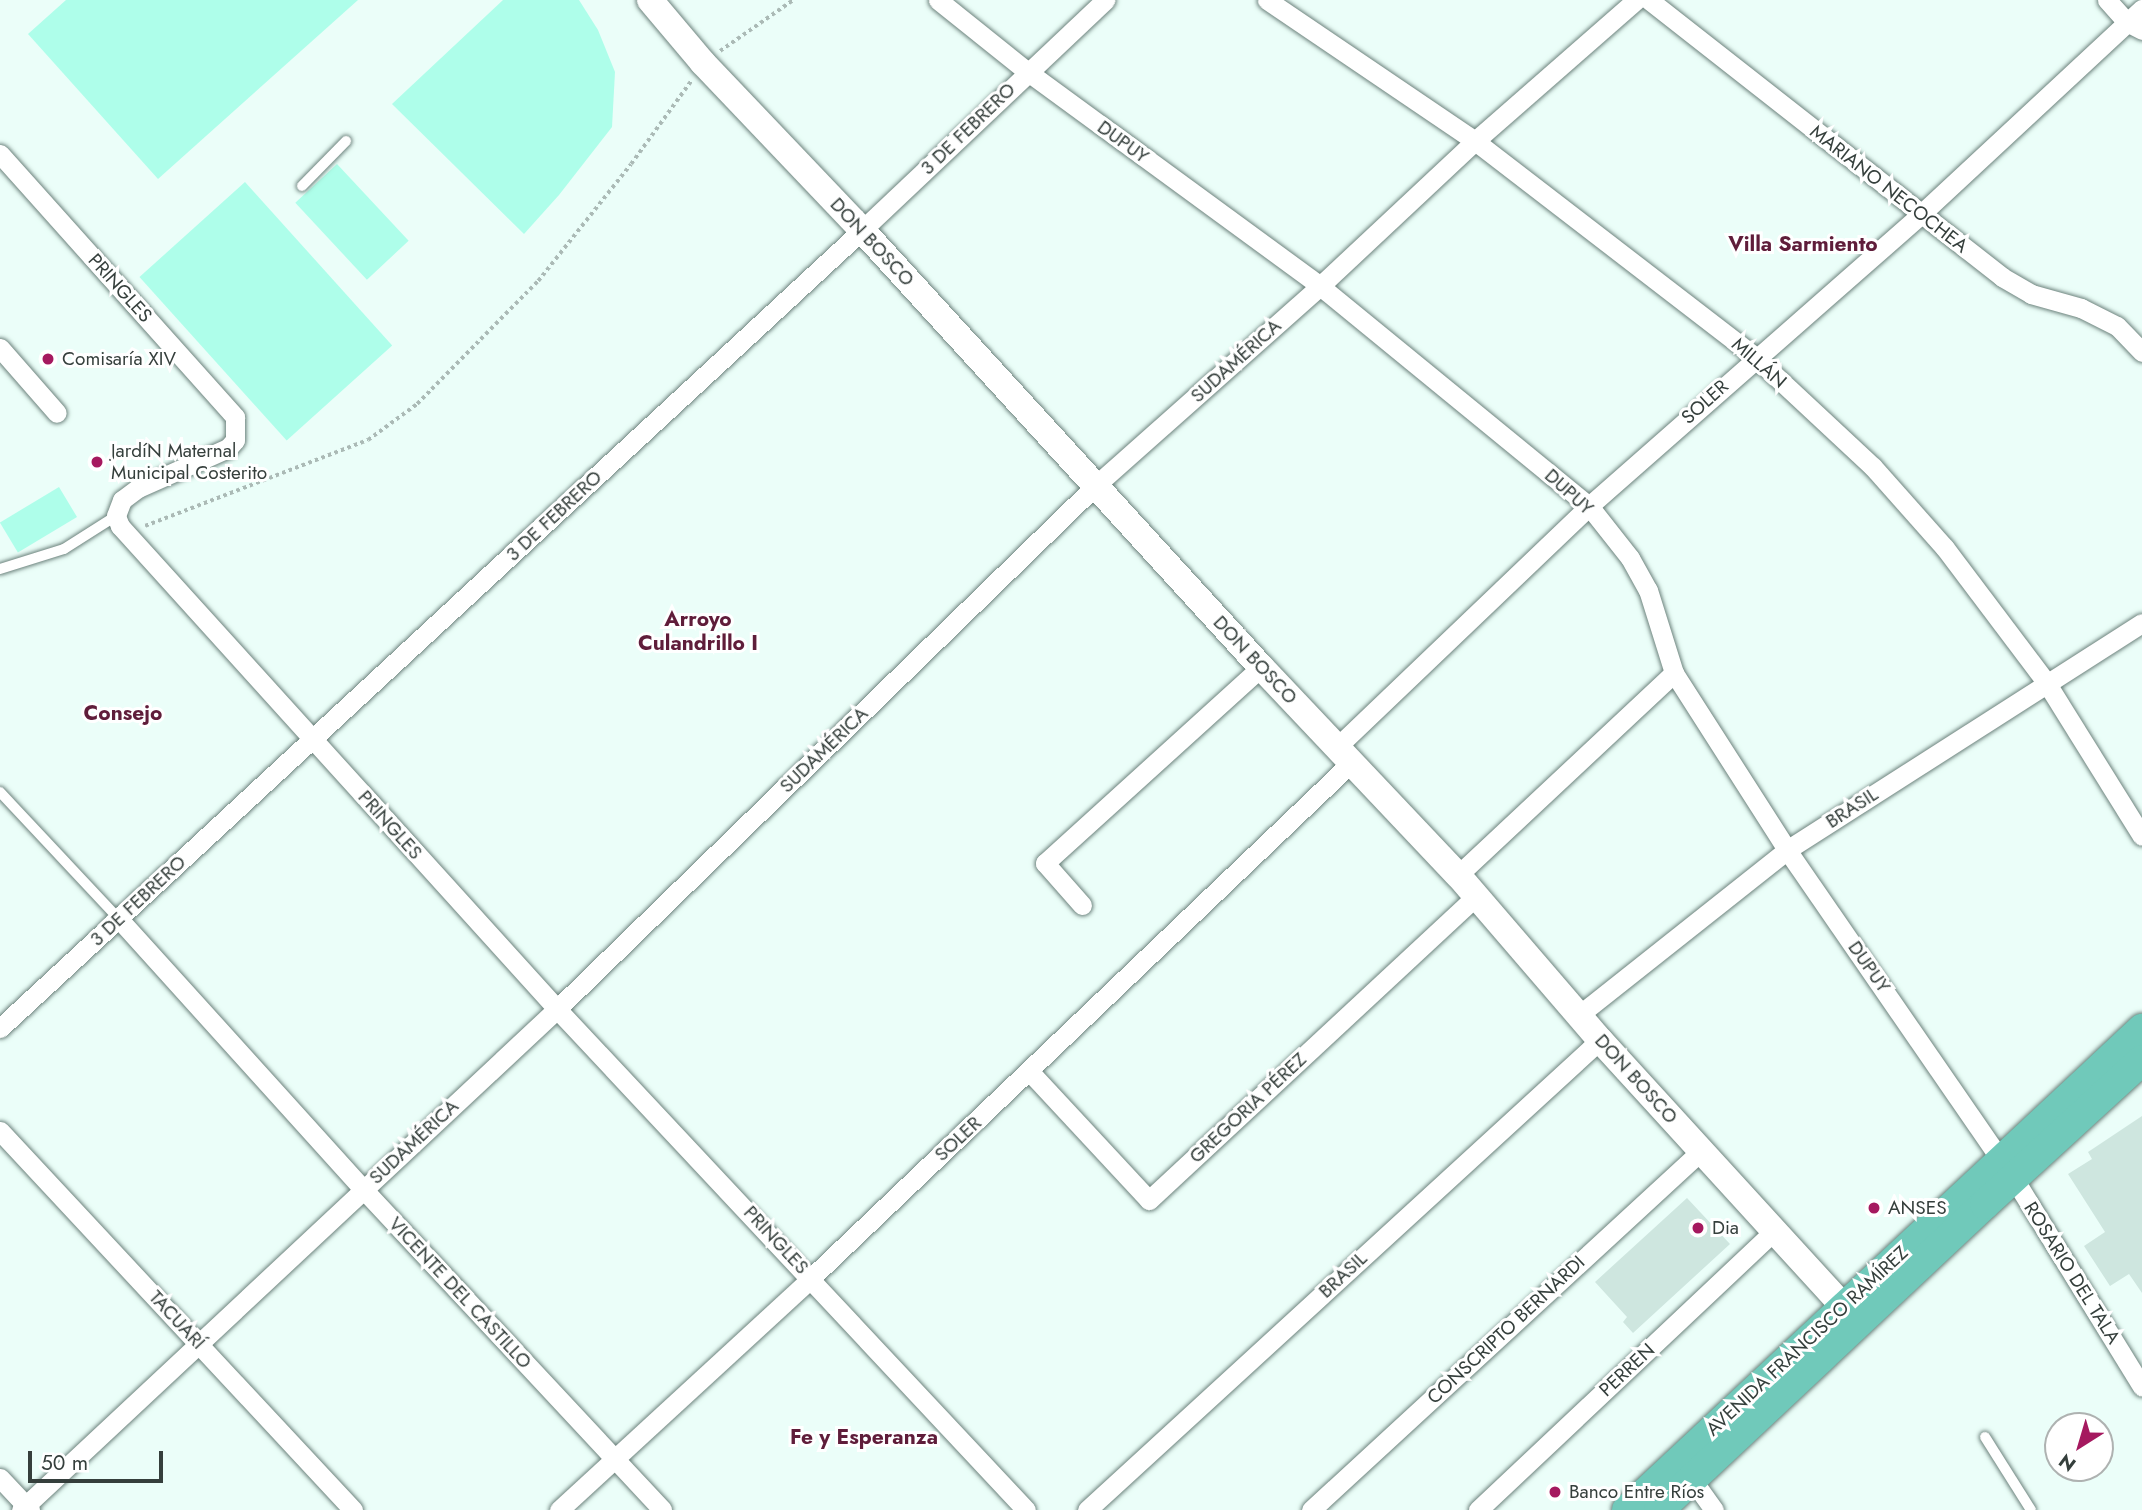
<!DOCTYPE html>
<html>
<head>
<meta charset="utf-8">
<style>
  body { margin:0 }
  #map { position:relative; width:2142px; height:1510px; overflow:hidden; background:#ebfef9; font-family:Jost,sans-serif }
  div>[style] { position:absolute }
  .green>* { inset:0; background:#aefeea; transform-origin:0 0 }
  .building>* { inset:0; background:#cee6df }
  .path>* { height:3.5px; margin-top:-1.75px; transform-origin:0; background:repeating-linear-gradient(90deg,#abbab6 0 3.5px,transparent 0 7px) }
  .roads { filter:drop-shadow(0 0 2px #6c827c) drop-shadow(0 0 2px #6c827c) }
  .lane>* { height:10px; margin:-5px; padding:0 5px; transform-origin:5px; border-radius:5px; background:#fff }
  .street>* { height:19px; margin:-9.5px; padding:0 9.5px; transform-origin:9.5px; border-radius:9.5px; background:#fff }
  .secondary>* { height:26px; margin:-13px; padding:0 13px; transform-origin:13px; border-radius:13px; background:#fff }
  .primary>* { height:30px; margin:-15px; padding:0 15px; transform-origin:15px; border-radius:15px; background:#70c9ba }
  .dots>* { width:19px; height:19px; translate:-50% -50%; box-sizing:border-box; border:4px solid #fff; border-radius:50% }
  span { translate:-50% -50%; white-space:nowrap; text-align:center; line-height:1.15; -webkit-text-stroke:6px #fff; paint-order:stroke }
  .street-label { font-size:19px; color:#353f3c }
  .poi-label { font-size:19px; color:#353f3c }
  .left { translate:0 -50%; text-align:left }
  .neighbourhood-label { font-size:21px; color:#5f1d3a; font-weight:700 }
  .north { position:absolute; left:2044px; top:1412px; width:70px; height:70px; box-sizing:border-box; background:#fff; border:2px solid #aeb2b1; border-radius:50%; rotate:217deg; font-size:19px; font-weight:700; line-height:28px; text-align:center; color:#353f3c }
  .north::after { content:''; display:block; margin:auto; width:24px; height:32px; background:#a5195f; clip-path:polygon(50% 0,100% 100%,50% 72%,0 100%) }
  .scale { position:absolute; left:28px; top:1451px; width:135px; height:32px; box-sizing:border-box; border:4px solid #353f3c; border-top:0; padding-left:9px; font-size:21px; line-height:24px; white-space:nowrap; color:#353f3c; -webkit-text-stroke:5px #fff; paint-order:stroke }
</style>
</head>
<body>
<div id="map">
  <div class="green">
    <div style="clip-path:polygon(66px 0,358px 0,158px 179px,28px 34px)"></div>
    <div style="clip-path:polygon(503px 0,579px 0,598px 30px,615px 72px,612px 127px,559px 195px,524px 234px,392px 104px)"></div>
    <div style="left:337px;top:164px;width:105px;height:57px;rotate:47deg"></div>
    <div style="left:245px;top:182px;width:220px;height:142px;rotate:48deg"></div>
    <div style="left:59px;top:487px;width:35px;height:69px;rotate:59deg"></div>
  </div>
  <div class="building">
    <div style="clip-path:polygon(2142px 1116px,2142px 1293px,2129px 1274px,2110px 1286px,2084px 1246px,2105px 1232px,2068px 1174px,2092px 1159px,2088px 1152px)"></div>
    <div style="clip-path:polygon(1687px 1198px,1730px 1244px,1633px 1333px,1623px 1322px,1627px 1317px,1595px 1282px)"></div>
  </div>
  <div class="path">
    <div style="left:720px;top:51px;width:89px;rotate:-34.9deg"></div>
    <div style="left:145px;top:526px;width:239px;rotate:-21.1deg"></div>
    <div style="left:368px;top:440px;width:61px;rotate:-36.3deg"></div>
    <div style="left:417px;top:404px;width:173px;rotate:-45.5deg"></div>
    <div style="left:538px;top:281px;width:149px;rotate:-51.5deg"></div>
    <div style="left:631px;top:164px;width:102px;rotate:-54.1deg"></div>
  </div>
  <div class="roads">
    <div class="lane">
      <div style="left:302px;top:186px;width:63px;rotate:-45.6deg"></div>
      <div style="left:0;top:569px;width:67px;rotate:-17.4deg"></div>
      <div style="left:64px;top:549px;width:62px;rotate:-32.4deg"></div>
      <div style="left:0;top:792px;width:174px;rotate:46.9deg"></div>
      <div style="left:1985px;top:1437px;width:86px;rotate:57.8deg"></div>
    </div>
    <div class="street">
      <div style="left:938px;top:0;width:115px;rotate:38.7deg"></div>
      <div style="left:1028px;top:72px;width:362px;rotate:36.2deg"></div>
      <div style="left:1320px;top:286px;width:348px;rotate:39.3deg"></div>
      <div style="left:1589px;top:506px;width:66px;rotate:51.7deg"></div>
      <div style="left:1630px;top:558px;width:37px;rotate:61deg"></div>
      <div style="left:1648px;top:590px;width:87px;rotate:72.6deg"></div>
      <div style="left:1674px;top:673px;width:210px;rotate:57.4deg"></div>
      <div style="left:1787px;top:850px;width:397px;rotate:55.4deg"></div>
      <div style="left:2013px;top:1177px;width:246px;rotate:58.4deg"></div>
      <div style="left:1267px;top:0;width:251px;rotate:34.1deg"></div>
      <div style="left:1475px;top:141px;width:354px;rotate:37.6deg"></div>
      <div style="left:1755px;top:357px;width:161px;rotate:43deg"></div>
      <div style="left:1873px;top:467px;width:108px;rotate:48.4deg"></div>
      <div style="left:1945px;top:548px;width:168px;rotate:53deg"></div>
      <div style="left:2046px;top:682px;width:181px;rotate:58.1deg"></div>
      <div style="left:1649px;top:0;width:449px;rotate:38.1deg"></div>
      <div style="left:2002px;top:277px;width:34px;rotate:30deg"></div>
      <div style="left:2031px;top:294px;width:52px;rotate:15.6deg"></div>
      <div style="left:2081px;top:308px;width:40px;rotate:26.6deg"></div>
      <div style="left:2117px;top:326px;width:36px;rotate:46deg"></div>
      <div style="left:2107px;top:0;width:30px;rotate:48deg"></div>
      <div style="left:2127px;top:22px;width:17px;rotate:28deg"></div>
      <div style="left:0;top:154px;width:353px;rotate:48.2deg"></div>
      <div style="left:235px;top:417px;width:23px;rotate:90deg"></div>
      <div style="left:235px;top:440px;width:11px;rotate:131deg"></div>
      <div style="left:228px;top:448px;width:98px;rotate:156deg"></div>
      <div style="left:138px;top:488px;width:20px;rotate:143deg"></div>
      <div style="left:122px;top:500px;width:17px;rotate:111deg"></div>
      <div style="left:116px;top:516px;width:11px;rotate:68deg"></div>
      <div style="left:120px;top:526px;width:651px;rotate:47.86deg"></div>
      <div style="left:557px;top:1009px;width:686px;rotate:46.89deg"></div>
      <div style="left:0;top:348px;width:86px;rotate:48.8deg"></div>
      <div style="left:1338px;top:746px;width:347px;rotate:-43.7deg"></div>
      <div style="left:1589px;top:506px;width:441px;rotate:-41.3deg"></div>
      <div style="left:1920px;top:215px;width:303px;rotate:-42.9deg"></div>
      <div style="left:1458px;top:875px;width:296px;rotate:-43.1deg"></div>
      <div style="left:1082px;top:905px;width:56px;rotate:-131.4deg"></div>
      <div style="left:1045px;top:863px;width:292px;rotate:-42.2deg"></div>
      <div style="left:119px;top:919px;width:365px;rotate:47.9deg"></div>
      <div style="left:364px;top:1190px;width:437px;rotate:47deg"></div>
      <div style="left:1579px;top:1015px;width:265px;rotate:-38.4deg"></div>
      <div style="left:1787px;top:850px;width:421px;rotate:-32.6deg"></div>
      <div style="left:0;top:1028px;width:1175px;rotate:-42.79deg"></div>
      <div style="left:862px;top:230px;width:335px;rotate:-43.4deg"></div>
      <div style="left:1029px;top:1071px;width:176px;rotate:47.1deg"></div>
      <div style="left:1149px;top:1200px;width:446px;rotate:-42.9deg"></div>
      <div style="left:0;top:1131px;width:518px;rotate:47.03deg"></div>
      <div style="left:1686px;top:1471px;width:48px;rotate:54.3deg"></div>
      <div style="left:0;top:1478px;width:44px;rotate:46.8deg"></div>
      <div style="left:21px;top:1510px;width:734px;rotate:-43.07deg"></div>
      <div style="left:557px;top:1009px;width:752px;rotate:-44.19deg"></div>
      <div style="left:1096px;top:485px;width:300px;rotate:-41.6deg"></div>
      <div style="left:1320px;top:286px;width:212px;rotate:-43.1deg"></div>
      <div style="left:1475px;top:141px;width:214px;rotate:-41.2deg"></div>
      <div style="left:559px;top:1510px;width:343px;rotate:-42.6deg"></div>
      <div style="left:811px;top:1278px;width:748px;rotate:-43.65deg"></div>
      <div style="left:1087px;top:1510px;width:696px;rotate:-42.5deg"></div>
      <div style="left:1311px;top:1510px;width:530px;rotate:-42.63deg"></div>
      <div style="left:1478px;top:1510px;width:408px;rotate:-43.3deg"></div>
    </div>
    <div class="secondary">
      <div style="left:650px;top:0;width:82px;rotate:49.9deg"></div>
      <div style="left:703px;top:63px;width:231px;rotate:46.4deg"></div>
      <div style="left:862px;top:230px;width:592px;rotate:47.6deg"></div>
      <div style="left:1261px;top:667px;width:286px;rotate:46.6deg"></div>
      <div style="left:1458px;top:875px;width:218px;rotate:49.3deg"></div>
      <div style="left:1600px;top:1040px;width:381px;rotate:47.6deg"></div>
    </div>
    <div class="primary">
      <div style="left:1627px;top:1510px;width:705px;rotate:-43.04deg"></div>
      <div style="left:1659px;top:1510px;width:447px;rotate:-43.2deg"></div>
      <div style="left:1985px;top:1204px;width:213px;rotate:-42.5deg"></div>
    </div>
  </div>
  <div class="dots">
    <div style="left:48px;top:359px;background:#a5195f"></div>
    <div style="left:97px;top:462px;background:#a5195f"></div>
    <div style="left:1874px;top:1208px;background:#a5195f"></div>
    <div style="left:1698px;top:1228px;background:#a5195f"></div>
    <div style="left:1555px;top:1492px;background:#a5195f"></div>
  </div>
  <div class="street-label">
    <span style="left:968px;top:129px;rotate:-44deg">3 DE FEBRERO</span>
    <span style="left:1123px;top:142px;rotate:36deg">DUPUY</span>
    <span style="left:1889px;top:189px;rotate:38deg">MARIANO NECOCHEA</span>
    <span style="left:872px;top:242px;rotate:47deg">DON BOSCO</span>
    <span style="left:120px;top:288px;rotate:48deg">PRINGLES</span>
    <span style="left:1236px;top:361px;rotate:-42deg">SUDAMÉRICA</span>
    <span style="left:1759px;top:363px;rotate:41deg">MILLÁN</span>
    <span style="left:1705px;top:402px;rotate:-42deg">SOLER</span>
    <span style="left:1569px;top:492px;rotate:42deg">DUPUY</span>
    <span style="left:554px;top:516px;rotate:-43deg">3 DE FEBRERO</span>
    <span style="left:1255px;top:660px;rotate:47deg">DON BOSCO</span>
    <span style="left:824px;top:750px;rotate:-44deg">SUDAMÉRICA</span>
    <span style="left:1852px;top:808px;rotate:-33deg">BRASIL</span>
    <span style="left:390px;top:825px;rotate:48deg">PRINGLES</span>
    <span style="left:138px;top:901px;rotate:-43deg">3 DE FEBRERO</span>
    <span style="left:1869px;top:967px;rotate:55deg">DUPUY</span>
    <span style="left:1636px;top:1079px;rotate:48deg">DON BOSCO</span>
    <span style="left:1248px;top:1108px;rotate:-43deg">GREGORIA PÉREZ</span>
    <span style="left:958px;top:1139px;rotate:-43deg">SOLER</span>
    <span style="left:414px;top:1142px;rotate:-43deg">SUDAMÉRICA</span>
    <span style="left:776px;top:1240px;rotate:47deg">PRINGLES</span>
    <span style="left:2072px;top:1273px;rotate:58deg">ROSARIO DEL TALA</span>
    <span style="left:1343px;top:1275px;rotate:-43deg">BRASIL</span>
    <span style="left:460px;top:1293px;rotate:47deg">VICENTE DEL CASTILLO</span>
    <span style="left:177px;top:1320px;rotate:47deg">TACUARÍ</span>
    <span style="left:1506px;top:1330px;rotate:-43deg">CONSCRIPTO BERNARDI</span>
    <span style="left:1807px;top:1341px;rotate:-43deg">AVENIDA FRANCISCO RAMÍREZ</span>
    <span style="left:1627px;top:1370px;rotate:-43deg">PERREN</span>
  </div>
  <div class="poi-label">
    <span class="left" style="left:62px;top:359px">Comisaría XIV</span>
    <span class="left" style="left:111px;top:462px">JardíN Maternal<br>Municipal Costerito</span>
    <span class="left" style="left:1888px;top:1208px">ANSES</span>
    <span class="left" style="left:1712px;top:1228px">Dia</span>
    <span class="left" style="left:1569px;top:1492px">Banco Entre Ríos</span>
  </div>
  <div class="neighbourhood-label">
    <span style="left:1803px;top:244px">Villa Sarmiento</span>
    <span style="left:698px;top:631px">Arroyo<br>Culandrillo I</span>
    <span style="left:123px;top:713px">Consejo</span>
    <span style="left:864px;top:1437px">Fe y Esperanza</span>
  </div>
  <div class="north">N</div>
  <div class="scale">50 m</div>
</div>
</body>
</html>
